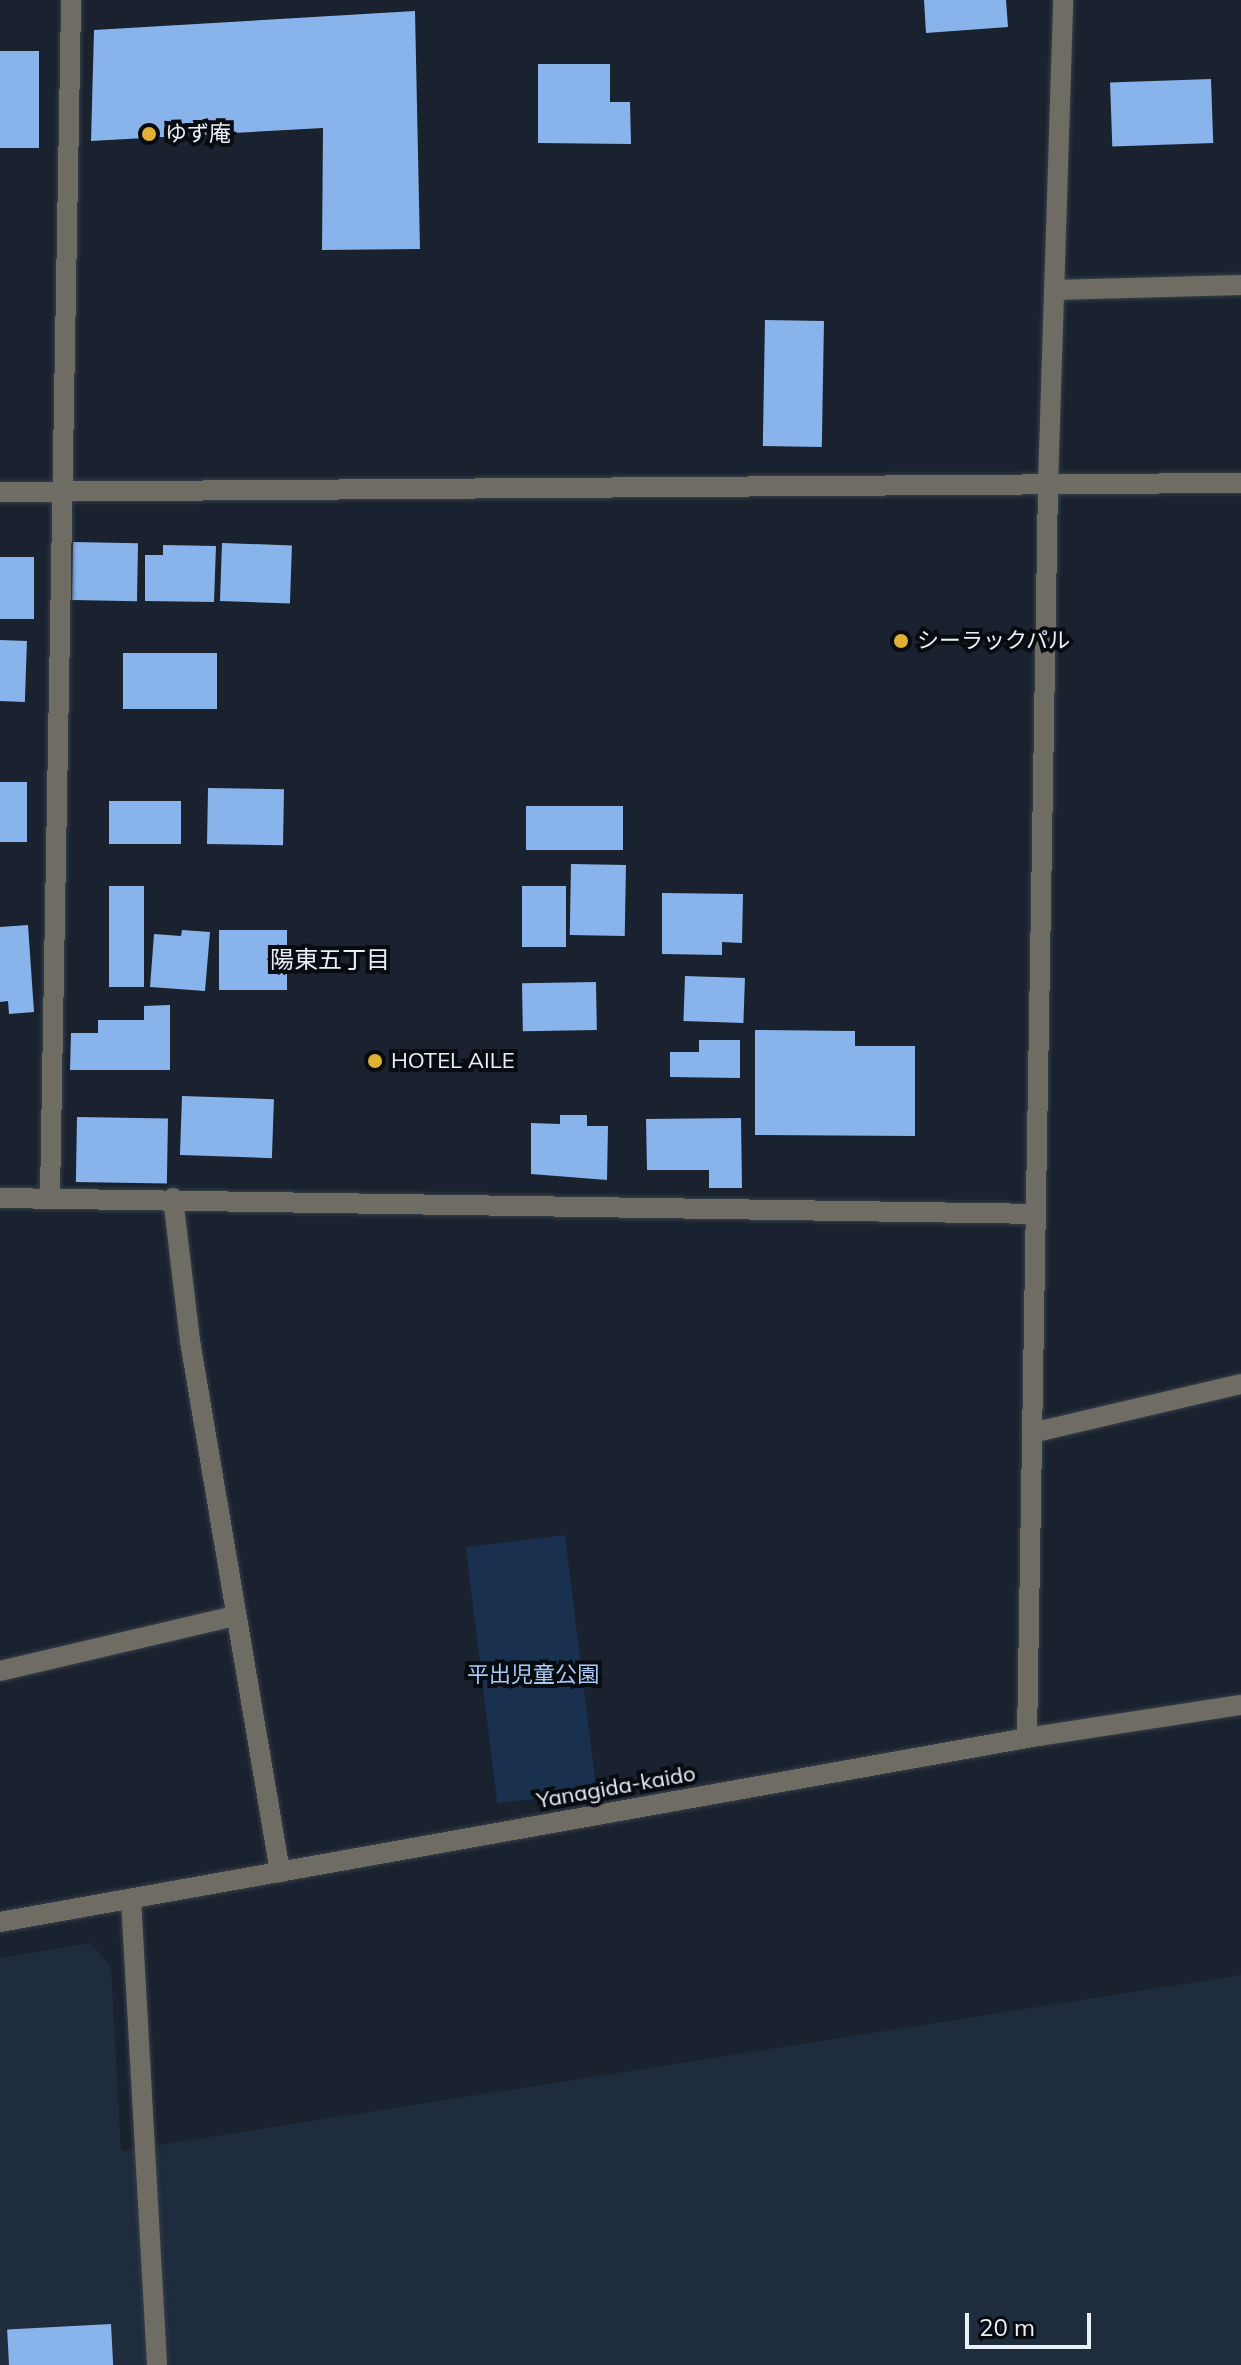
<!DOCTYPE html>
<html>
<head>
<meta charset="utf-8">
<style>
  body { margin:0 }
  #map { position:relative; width:1241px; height:2365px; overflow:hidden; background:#19222e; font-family:Mulish,"Noto Sans JP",sans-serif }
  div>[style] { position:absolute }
  .built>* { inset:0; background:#1f2c3d }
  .green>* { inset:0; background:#19314f; transform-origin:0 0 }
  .building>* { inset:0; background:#89b4eb; transform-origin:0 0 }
  .roads { filter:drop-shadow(0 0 2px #363f4a) drop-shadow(0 0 2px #363f4a) }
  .service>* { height:20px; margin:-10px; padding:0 10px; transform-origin:10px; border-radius:10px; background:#6f6c64 }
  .minor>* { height:20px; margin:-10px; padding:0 10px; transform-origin:10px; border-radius:10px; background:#6f6c64 }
  .tertiary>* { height:20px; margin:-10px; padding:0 10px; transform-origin:10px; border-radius:10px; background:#6f6c64 }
  .dots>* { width:22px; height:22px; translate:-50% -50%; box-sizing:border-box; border:4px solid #080c11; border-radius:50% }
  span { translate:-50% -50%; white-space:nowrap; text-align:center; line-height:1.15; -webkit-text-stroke:8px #080c11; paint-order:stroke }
  .poi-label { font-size:22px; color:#e9eff7 }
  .left { translate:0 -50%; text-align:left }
  .park-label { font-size:22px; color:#a7caf6 }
  .street-label { font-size:22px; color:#e9eff7 }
  .neighbourhood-label { font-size:24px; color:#e9eff7 }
  .scale { position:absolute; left:965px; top:2313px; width:126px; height:36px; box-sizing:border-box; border:4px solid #e9eff7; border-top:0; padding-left:10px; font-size:24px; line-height:28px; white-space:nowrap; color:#e9eff7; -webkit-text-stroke:6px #080c11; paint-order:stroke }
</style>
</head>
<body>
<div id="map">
  <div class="built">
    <div style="clip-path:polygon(90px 1943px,111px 1966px,121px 2151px,1241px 1975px,1241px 2365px,0 2365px,0 1958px)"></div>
  </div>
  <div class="green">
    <div style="left:565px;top:1535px;width:258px;height:100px;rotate:83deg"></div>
  </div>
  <div class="building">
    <div style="clip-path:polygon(924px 0,1006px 0,1008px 27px,926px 33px)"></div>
    <div style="clip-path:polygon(415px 11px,420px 249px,322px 250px,323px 128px,91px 141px,94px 30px)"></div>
    <div style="left:0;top:51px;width:39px;height:97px"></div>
    <div style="clip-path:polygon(538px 64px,610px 64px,610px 102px,630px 102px,631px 144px,538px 143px)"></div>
    <div style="left:1211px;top:79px;width:64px;height:101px;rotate:88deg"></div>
    <div style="left:765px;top:320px;width:59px;height:126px;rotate:1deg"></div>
    <div style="left:73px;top:542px;width:65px;height:58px;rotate:1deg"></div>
    <div style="left:222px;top:543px;width:70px;height:58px;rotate:2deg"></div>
    <div style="clip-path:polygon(163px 545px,216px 546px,214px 602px,145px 601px,145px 555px,163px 555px)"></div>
    <div style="left:0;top:557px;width:34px;height:62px"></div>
    <div style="left:0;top:640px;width:27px;height:61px;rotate:2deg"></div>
    <div style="left:123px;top:653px;width:94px;height:56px"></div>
    <div style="left:0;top:782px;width:27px;height:60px"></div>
    <div style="left:208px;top:788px;width:76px;height:56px;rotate:1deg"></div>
    <div style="left:109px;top:801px;width:72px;height:43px"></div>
    <div style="left:526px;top:806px;width:97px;height:44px"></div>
    <div style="left:571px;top:864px;width:55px;height:71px;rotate:1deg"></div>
    <div style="left:109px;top:886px;width:35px;height:101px"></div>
    <div style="left:522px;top:886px;width:44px;height:61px"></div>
    <div style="clip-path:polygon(662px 893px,743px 894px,742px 943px,722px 942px,722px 955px,662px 954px)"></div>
    <div style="clip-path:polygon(28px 925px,34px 1012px,9px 1014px,8px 1001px,0 1002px,0 927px)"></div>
    <div style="clip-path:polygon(182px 930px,210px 932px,205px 991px,150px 987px,154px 934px,181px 936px)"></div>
    <div style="left:219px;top:930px;width:68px;height:60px"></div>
    <div style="left:685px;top:976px;width:60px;height:45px;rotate:2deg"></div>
    <div style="left:596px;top:982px;width:48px;height:74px;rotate:89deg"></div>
    <div style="clip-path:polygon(170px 1005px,170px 1070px,70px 1070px,71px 1033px,98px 1033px,98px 1020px,144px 1020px,144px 1006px)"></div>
    <div style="clip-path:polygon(755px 1030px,855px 1031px,855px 1046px,915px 1046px,915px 1136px,755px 1135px)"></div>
    <div style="clip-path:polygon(699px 1040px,740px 1040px,740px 1078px,670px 1077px,670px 1052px,699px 1052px)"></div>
    <div style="left:182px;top:1096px;width:92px;height:59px;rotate:2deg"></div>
    <div style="clip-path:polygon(560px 1115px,587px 1115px,587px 1126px,608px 1126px,607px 1180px,531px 1174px,531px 1123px,560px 1124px)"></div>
    <div style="left:77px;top:1117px;width:91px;height:65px;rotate:1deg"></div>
    <div style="clip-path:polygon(741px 1118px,742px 1188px,709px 1188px,709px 1170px,647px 1170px,646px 1119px)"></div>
    <div style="left:111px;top:2324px;width:41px;height:104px;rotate:87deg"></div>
  </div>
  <div class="roads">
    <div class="service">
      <div style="left:50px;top:1196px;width:1196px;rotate:-88.99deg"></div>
    </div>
    <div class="minor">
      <div style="left:1054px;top:290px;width:187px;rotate:-1.5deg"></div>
      <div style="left:0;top:492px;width:1241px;rotate:-0.42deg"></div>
      <div style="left:0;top:1198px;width:1036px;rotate:0.88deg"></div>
      <div style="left:173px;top:1198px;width:144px;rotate:83.2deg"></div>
      <div style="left:190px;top:1341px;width:539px;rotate:80.38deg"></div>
      <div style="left:1032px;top:1433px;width:215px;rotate:-13.2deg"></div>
      <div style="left:0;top:1671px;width:241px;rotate:-13.2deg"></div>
    </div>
    <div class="tertiary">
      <div style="left:1027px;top:1738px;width:1253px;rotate:-89.04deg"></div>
      <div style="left:1048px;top:485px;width:485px;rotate:-88.2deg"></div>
      <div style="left:131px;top:1899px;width:467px;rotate:86.8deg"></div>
      <div style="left:0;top:1922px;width:1055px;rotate:-10.16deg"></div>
      <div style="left:1038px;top:1736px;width:205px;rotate:-8.7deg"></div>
    </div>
  </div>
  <div class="dots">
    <div style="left:149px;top:134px;background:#e0b034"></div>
    <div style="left:901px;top:641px;background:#e0b034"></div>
    <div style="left:375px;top:1061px;background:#e0b034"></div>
  </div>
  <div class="poi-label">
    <span class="left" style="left:165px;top:134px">ゆず庵</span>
    <span class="left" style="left:917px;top:641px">シーラックパル</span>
    <span class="left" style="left:391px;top:1061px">HOTEL AILE</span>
  </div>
  <div class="park-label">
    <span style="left:533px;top:1675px">平出児童公園</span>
  </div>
  <div class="street-label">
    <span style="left:616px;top:1787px;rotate:-10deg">Yanagida-kaido</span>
  </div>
  <div class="neighbourhood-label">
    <span style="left:330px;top:960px">陽東五丁目</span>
  </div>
  <div class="scale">20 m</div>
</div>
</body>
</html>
